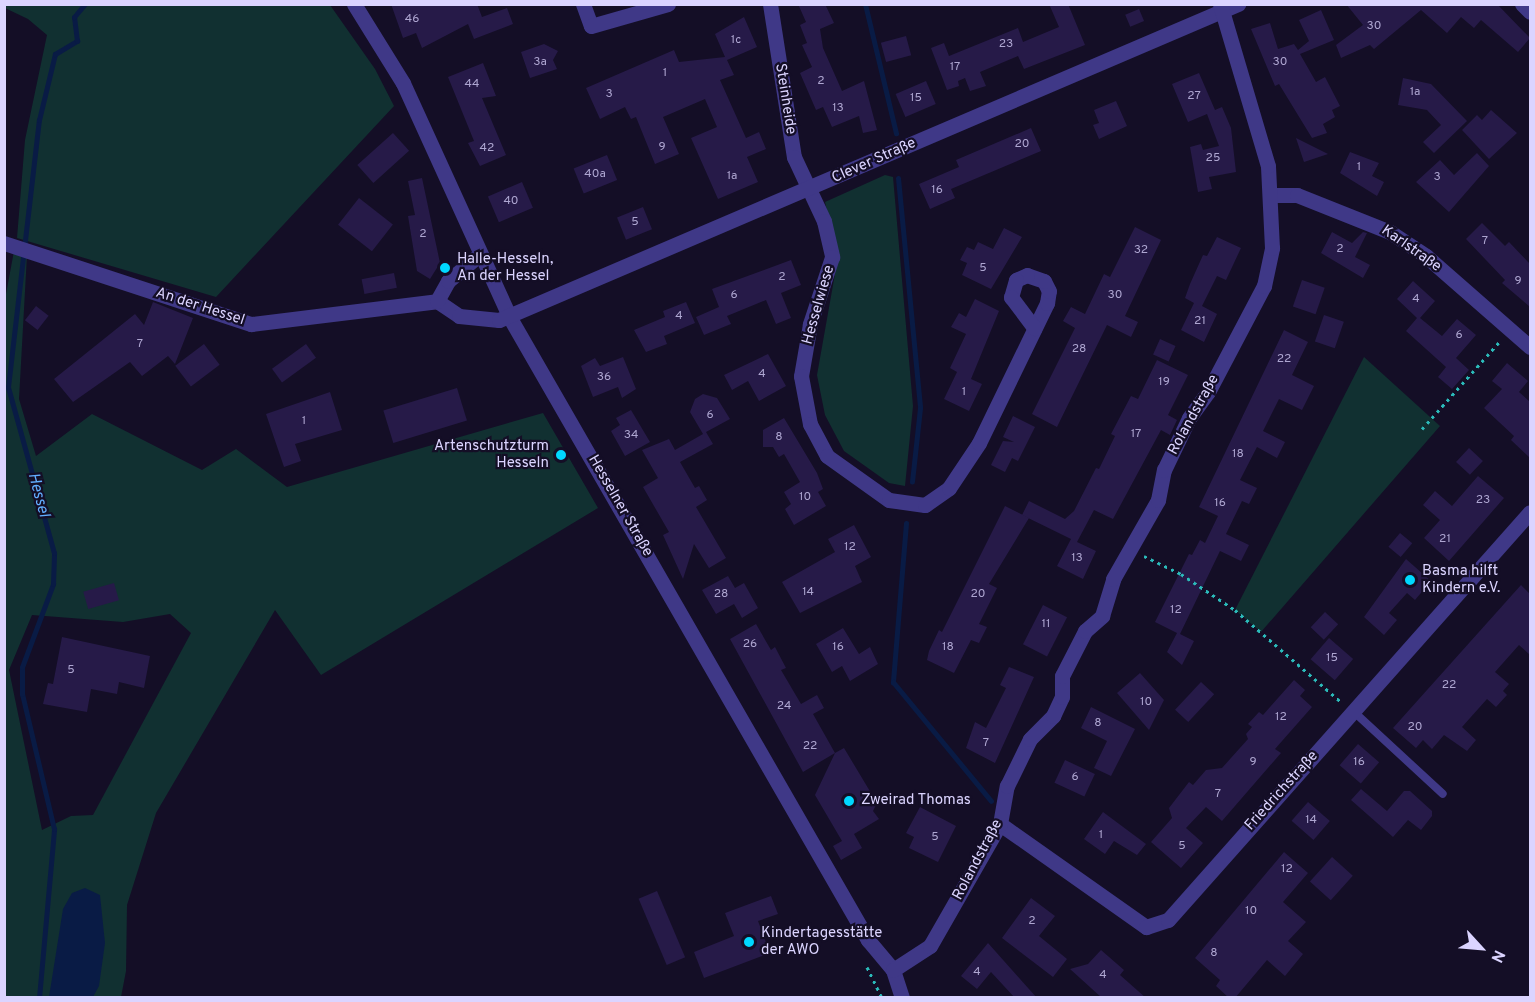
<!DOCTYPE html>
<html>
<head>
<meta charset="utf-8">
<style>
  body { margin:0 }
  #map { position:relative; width:1535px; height:1002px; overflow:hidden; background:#140e26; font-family:Overpass,sans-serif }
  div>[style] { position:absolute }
  .green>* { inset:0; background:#113031 }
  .water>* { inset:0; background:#091b45 }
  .stream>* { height:5px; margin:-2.5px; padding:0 2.5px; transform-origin:2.5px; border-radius:2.5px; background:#091b45 }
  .building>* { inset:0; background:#261a48; transform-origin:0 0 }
  .path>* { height:3px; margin-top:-1.5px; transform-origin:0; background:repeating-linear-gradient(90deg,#2bbbba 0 3px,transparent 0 7.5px) }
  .lane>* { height:8px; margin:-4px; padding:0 4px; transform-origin:4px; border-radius:4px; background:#3f3887 }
  .street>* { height:15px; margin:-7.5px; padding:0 7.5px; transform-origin:7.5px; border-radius:7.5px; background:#3f3887 }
  .dots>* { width:16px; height:16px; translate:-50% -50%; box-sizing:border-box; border:3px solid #140e26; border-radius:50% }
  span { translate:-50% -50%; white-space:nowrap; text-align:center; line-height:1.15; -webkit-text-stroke:4.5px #140e26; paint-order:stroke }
  .number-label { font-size:12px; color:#aea6d1 }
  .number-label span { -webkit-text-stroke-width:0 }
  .street-label { font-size:15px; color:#dbd4ff }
  .poi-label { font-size:15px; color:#dbd4ff }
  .left { translate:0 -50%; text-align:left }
  .right { translate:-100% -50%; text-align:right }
  .water-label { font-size:16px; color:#62aeff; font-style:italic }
  .frame { position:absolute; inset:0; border:6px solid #dbd4ff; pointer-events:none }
  .north { position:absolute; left:1451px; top:918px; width:60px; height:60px; -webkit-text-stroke:4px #140e26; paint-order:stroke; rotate:116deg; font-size:16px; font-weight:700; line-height:24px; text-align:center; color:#dbd4ff }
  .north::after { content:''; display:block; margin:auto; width:21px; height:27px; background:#dbd4ff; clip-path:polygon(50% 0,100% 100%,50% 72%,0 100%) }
</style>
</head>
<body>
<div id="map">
  <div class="green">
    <div style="clip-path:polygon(4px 5px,330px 5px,375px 69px,394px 106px,216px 297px,17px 238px,25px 140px,47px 35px,28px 19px,5px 8px)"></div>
    <div style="clip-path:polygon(885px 175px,893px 177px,913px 406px,905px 486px,889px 483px,844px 451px,825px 415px,817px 375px,838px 257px,825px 202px)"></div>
    <div style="clip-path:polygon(evenodd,14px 251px,27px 255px,19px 399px,36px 456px,92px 414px,202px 470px,236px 449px,287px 487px,543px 413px,598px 508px,321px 675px,275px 610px,156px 813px,127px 905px,126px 971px,121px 997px,5px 997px,4px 305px,14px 251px,170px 614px,191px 633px,93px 815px,71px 816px,42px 830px,9px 670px,32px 615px,123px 622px,170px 614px)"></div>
    <div style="clip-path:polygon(1364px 357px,1440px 426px,1261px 632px,1235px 610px)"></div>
  </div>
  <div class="water">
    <div style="clip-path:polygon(85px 888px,100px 895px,105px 943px,99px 986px,93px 997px,49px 997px,63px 909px,72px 893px)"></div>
  </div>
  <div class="stream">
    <div style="left:865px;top:4px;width:133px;rotate:76.5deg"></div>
    <div style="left:898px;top:178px;width:231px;rotate:84.5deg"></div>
    <div style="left:920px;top:408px;width:74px;rotate:96.2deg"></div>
    <div style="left:906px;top:523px;width:160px;rotate:94.7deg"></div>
    <div style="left:893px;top:682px;width:154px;rotate:50.5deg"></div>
    <div style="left:39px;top:998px;width:170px;rotate:-84.9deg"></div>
    <div style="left:54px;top:829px;width:139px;rotate:-103.3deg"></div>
    <div style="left:22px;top:694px;width:27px;rotate:-90deg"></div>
    <div style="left:22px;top:667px;width:89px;rotate:-69.5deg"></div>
    <div style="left:53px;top:584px;width:31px;rotate:-88deg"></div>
    <div style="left:54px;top:553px;width:172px;rotate:-105.5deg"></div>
    <div style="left:8px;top:387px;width:269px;rotate:-83.4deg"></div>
    <div style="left:39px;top:120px;width:68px;rotate:-76.4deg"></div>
    <div style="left:55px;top:54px;width:26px;rotate:-31deg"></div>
    <div style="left:77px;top:41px;width:24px;rotate:-97deg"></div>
    <div style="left:74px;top:17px;width:17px;rotate:-50deg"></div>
  </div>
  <div class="building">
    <div style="clip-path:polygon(391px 4px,477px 4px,482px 17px,507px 8px,513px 24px,474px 39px,468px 24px,422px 48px,416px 33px,403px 38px)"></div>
    <div style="clip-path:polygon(798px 4px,825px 4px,834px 23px,820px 29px,823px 48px,842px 91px,864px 81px,877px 130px,863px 133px,859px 116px,832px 127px,823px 107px,816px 110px,800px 73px,812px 67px,802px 45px,807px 43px,800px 25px,806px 22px)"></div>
    <div style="clip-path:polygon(1049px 4px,1068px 4px,1085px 45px,1024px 69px,1018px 56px,980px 72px,986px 86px,970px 91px,965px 78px,958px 81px,959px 86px,947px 90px,931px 48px,944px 43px,949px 56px,1018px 28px,1023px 42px,1059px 27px)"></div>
    <div style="clip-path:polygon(1346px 4px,1497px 4px,1530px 38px,1518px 52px,1481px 20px,1474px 28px,1461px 17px,1447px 33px,1421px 10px,1374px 49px,1370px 45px,1341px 58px,1336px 45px,1363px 25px)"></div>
    <div style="left:1139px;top:9px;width:13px;height:15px;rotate:67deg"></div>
    <div style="clip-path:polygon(1321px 10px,1334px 40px,1300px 54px,1316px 82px,1325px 77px,1340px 106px,1332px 110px,1335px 117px,1323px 124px,1327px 133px,1312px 138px,1279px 84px,1275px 86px,1251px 29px,1270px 23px,1278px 49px,1294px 44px,1298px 50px,1309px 41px,1299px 20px)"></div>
    <div style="clip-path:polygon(744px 17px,757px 47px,727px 60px,734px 75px,720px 80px,746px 138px,759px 132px,766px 149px,747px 157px,758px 182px,718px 199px,691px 138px,717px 127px,705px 99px,663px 117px,679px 154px,655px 164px,636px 117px,631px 119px,625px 107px,600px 119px,586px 88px,674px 50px,679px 62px,725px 57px,715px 34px)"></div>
    <div style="left:906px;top:36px;width:20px;height:26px;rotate:75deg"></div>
    <div style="clip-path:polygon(544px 44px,558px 51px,553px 60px,557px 69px,530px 78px,521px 52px)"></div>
    <div style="clip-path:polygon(483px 63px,496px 96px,482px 98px,506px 155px,480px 166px,468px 143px,474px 141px,448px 77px)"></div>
    <div style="clip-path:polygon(1199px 73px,1215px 110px,1222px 107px,1231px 128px,1236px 172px,1209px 177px,1212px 189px,1198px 192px,1190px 147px,1201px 144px,1203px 150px,1219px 146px,1207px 114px,1188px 122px,1172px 84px)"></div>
    <div style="clip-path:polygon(1403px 78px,1431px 84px,1467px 121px,1434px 153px,1423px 142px,1441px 125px,1427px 110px,1398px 105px)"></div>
    <div style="left:926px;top:81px;width:25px;height:33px;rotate:67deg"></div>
    <div style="clip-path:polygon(1116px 101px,1127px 126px,1099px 139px,1093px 125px,1099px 123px,1094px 110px)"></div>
    <div style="clip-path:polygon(1491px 110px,1517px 133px,1489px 159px,1462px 130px,1477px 115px,1482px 120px)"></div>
    <div style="clip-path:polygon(1031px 128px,1041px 151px,951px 189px,955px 198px,930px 209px,919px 184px,959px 167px,956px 160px)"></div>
    <div style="left:393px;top:133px;width:24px;height:48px;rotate:48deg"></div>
    <div style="clip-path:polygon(1296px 138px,1328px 154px,1304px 162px)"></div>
    <div style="clip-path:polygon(1350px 152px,1379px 163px,1372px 176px,1384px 182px,1377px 196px,1340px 173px)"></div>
    <div style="clip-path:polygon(1477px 153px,1489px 166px,1449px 212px,1416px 182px,1440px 160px,1454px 175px)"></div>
    <div style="left:607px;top:155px;width:27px;height:36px;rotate:68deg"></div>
    <div style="clip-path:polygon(422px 178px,440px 263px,430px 279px,417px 271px,408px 216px,415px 215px,408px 181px)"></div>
    <div style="left:522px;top:182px;width:28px;height:37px;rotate:67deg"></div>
    <div style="left:359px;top:198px;width:43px;height:34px;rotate:38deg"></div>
    <div style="left:643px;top:207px;width:24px;height:28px;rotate:68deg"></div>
    <div style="clip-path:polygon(1482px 223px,1505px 246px,1509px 242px,1530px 264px,1530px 307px,1502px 283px,1505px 280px,1466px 239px)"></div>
    <div style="clip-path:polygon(1135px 227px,1161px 240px,1125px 316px,1138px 322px,1131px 337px,1107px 325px,1057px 427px,1032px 414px,1075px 328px,1063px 321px,1071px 307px,1085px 314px,1104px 274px,1110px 277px)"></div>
    <div style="clip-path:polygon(1004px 228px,1022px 237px,991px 289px,962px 275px,967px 263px,960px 260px,967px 247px,974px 250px,978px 242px,993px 249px)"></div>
    <div style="clip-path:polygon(1332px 232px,1352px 243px,1363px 232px,1367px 233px,1355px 257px,1370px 265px,1363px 278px,1321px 253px)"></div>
    <div style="clip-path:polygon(1217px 237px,1241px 248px,1226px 280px,1217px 276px,1202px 306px,1217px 314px,1204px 342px,1181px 330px,1194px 303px,1185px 298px,1190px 284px,1203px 255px,1207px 256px)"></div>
    <div style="clip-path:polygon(791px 260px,801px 285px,781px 293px,791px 318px,776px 324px,766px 300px,727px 316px,731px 324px,704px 335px,696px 317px,719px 307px,712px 289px)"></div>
    <div style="left:394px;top:273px;width:15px;height:33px;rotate:79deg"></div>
    <div style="left:1302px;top:280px;width:24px;height:28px;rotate:19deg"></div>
    <div style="clip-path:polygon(1413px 281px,1435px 301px,1420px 318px,1442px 336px,1457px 319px,1476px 335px,1456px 358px,1469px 370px,1452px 389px,1438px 377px,1446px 367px,1406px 331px,1417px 318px,1397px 299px)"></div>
    <div style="clip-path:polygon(975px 299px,999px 311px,971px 379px,982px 384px,969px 411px,944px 399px,957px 372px,950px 368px,966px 334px,951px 327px,959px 313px,966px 317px)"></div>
    <div style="clip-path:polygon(153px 302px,193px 318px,175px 364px,168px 356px,142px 376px,130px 362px,73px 402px,54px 379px,135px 314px,144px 325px)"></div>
    <div style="clip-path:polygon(686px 302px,695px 323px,664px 336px,667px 344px,646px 352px,634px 330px,665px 317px,663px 311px)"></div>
    <div style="left:36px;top:306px;width:16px;height:18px;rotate:38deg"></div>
    <div style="left:1324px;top:315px;width:21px;height:28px;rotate:19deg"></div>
    <div style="clip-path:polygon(1284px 330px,1308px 342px,1292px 375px,1314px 386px,1302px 410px,1279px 399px,1263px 431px,1285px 442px,1277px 458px,1257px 447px,1240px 480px,1257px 488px,1249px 504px,1242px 501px,1226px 534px,1249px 545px,1241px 561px,1220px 551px,1180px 634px,1194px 641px,1182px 665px,1167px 652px,1177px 633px,1155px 622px,1189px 554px,1192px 555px,1200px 540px,1205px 543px,1218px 516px,1199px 507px)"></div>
    <div style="left:1160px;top:339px;width:17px;height:17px;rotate:24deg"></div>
    <div style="left:204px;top:344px;width:26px;height:36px;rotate:53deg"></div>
    <div style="left:306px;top:344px;width:17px;height:42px;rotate:54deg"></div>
    <div style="clip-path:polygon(768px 354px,786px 386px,759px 401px,748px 381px,732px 390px,724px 375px)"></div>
    <div style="clip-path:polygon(623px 357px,636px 389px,622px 398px,618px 387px,593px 397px,581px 366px,595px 358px,600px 366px)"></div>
    <div style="clip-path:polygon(1157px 360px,1188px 375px,1168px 415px,1177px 420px,1170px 435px,1161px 430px,1113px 519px,1094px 510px,1077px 542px,1096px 551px,1083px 579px,1057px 566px,1071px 539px,1022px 515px,1029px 501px,1065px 519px,1074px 511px,1096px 468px,1099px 469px,1115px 436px,1111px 434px,1131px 396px,1138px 399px)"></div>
    <div style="clip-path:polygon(1507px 363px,1528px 381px,1519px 392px,1530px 402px,1530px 458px,1511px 440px,1514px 436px,1484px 408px,1502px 389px,1492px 381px)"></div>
    <div style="left:457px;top:388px;width:34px;height:77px;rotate:73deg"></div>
    <div style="clip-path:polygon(330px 392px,342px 430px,295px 444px,301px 461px,284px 467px,266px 414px)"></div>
    <div style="clip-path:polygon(703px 394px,717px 398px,730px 419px,706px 432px,713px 444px,680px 462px,695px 488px,699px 486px,707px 500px,696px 507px,726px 558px,709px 568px,694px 544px,683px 579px,663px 535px,669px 532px,643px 487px,658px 478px,642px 450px,669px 439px,675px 450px,703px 434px,690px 412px,695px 399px)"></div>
    <div style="clip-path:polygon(631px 410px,650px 442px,625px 456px,611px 431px,620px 425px,616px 418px)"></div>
    <div style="clip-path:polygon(1013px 416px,1035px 427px,1018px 461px,1012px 458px,1005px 472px,991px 465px,1003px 441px,1014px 442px,1003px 437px)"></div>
    <div style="clip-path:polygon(784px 418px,817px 473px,823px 489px,818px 492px,826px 506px,794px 525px,785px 509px,791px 504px,784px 492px,800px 482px,784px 454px,779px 457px,773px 447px,763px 447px,763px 430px)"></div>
    <div style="left:1469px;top:448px;width:19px;height:19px;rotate:43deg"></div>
    <div style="clip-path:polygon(1478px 476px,1504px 498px,1449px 561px,1424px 538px,1440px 520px,1423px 505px,1435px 491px,1452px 506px)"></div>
    <div style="clip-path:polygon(1005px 506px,1029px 518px,989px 584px,997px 588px,979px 624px,987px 627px,979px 643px,971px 640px,954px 673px,927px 660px,929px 651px,939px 630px,942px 632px)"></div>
    <div style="clip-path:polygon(854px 525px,871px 557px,855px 566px,862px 582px,800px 613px,782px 582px,835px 552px,828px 539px)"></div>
    <div style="left:1400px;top:533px;width:16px;height:18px;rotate:40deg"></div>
    <div style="clip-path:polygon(1406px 559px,1431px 581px,1415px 600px,1407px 593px,1389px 613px,1397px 620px,1384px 635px,1364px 617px)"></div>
    <div style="clip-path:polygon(728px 576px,735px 588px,744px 583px,758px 608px,742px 618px,734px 604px,716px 614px,702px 590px)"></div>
    <div style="left:114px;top:583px;width:18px;height:32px;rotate:74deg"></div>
    <div style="clip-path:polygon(1521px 585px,1530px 594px,1530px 655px,1519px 645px,1495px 672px,1509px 684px,1503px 691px,1507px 695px,1496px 707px,1487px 699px,1462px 727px,1476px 740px,1467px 751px,1444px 735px,1432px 749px,1423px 740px,1416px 748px,1393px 728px)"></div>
    <div style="left:1043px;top:605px;width:27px;height:44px;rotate:27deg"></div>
    <div style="left:1325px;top:612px;width:18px;height:21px;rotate:43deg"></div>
    <div style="clip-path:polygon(756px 624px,771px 650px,775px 647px,786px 668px,781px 670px,801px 704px,817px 695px,824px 708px,813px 714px,835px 753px,844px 748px,877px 803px,873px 811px,879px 819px,854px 834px,862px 848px,841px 860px,833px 846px,842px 841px,815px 795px,835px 753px,803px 772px,730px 639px)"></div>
    <div style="clip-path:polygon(843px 628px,859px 654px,870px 647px,878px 664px,850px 681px,842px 666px,832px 672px,816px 644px)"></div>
    <div style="clip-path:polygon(62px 637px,150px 656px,144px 688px,119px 682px,117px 694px,91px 689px,87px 712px,43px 704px,48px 683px,53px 684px)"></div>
    <div style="left:1329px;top:638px;width:32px;height:28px;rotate:41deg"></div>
    <div style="clip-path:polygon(1009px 667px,1034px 677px,995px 763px,966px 748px,975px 722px,986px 728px,1006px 688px,1000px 685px)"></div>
    <div style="clip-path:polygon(1140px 673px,1164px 700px,1149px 730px,1117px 693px)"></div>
    <div style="clip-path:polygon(1294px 680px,1305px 690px,1300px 696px,1312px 707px,1275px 749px,1281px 753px,1222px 821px,1206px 807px,1186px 828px,1203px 843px,1181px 868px,1151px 842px,1172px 818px,1169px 808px,1189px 782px,1193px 785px,1206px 770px,1222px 768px,1248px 739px,1246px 734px,1252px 727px,1248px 724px,1259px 712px,1263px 715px)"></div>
    <div style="left:1201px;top:682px;width:18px;height:38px;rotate:43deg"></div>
    <div style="clip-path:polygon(1091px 707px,1135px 729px,1111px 776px,1094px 768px,1107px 741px,1081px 728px)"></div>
    <div style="left:1358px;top:744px;width:28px;height:28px;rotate:41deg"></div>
    <div style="left:1065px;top:760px;width:33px;height:25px;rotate:25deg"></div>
    <div style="clip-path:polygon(1361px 789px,1387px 811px,1404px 791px,1410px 791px,1432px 811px,1432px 816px,1421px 830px,1408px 820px,1393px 837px,1351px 800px)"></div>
    <div style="left:1308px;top:802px;width:29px;height:25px;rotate:41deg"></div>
    <div style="clip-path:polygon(920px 807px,956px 826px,938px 862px,909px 848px,914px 837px,906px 833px)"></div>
    <div style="clip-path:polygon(1103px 812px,1146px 844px,1137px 855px,1114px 841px,1105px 854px,1084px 839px)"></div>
    <div style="clip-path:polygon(1284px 852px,1308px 873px,1283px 902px,1306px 922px,1288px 941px,1303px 954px,1285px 976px,1267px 960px,1235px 998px,1229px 998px,1216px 986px,1220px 980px,1195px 958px)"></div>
    <div style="left:1332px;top:857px;width:28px;height:33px;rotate:42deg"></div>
    <div style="left:657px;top:891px;width:72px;height:20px;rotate:67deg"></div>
    <div style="clip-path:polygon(771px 896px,778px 914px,758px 921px,770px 953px,704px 978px,694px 952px,734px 936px,725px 913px)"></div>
    <div style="clip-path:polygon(1031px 898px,1055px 916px,1039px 936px,1067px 959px,1053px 977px,1002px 938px)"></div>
    <div style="clip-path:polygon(988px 943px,1037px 998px,1015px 998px,991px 972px,977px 989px,961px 976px)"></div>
    <div style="clip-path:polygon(1101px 950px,1124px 970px,1120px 975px,1146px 998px,1102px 998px,1070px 969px,1088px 964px)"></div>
  </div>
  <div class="path">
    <div style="left:1422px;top:429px;width:118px;rotate:-48.4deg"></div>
    <div style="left:1144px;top:556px;width:41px;rotate:25.9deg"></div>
    <div style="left:1181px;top:574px;width:65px;rotate:33.7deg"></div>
    <div style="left:1235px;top:610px;width:139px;rotate:40.9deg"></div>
    <div style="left:867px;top:967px;width:34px;rotate:64deg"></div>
  </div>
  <div class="lane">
    <div style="left:1353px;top:711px;width:122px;rotate:42.7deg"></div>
  </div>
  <div class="street">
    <div style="left:354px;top:4px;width:93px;rotate:58.2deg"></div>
    <div style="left:403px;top:83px;width:258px;rotate:65.5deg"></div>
    <div style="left:510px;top:318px;width:718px;rotate:60.08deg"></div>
    <div style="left:868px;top:940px;width:39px;rotate:50deg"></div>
    <div style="left:893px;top:970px;width:29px;rotate:72deg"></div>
    <div style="left:583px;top:4px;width:23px;rotate:70deg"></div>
    <div style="left:591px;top:26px;width:80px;rotate:-15.9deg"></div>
    <div style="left:770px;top:4px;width:155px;rotate:81.1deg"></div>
    <div style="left:794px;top:157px;width:71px;rotate:64.9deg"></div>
    <div style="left:824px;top:221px;width:37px;rotate:77deg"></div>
    <div style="left:832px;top:257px;width:71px;rotate:108.2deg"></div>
    <div style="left:810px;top:324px;width:53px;rotate:99.8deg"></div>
    <div style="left:801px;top:376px;width:49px;rotate:79.4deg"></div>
    <div style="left:810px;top:424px;width:36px;rotate:62deg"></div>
    <div style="left:827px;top:456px;width:76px;rotate:35.4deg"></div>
    <div style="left:889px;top:500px;width:36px;rotate:8deg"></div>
    <div style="left:925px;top:505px;width:29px;rotate:-35deg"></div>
    <div style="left:949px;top:488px;width:54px;rotate:-56.3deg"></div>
    <div style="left:979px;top:443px;width:156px;rotate:-64.1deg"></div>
    <div style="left:1047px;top:303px;width:12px;rotate:-81deg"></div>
    <div style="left:1049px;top:291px;width:11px;rotate:-117deg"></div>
    <div style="left:1044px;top:281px;width:18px;rotate:-161deg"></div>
    <div style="left:1027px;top:275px;width:12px;rotate:156deg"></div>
    <div style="left:1016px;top:280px;width:18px;rotate:106deg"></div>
    <div style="left:1011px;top:297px;width:39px;rotate:53deg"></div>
    <div style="left:1522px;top:4px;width:11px;rotate:45deg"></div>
    <div style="left:1271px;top:195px;width:26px"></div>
    <div style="left:1297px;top:195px;width:100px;rotate:21.7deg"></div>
    <div style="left:1390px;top:232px;width:43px;rotate:33.7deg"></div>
    <div style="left:1426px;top:256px;width:138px;rotate:41.2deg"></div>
    <div style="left:4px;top:243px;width:260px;rotate:18.2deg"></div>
    <div style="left:251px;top:324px;width:187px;rotate:-7deg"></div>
    <div style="left:437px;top:301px;width:27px;rotate:34deg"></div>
    <div style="left:459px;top:316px;width:40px;rotate:5.7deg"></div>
    <div style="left:499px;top:320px;width:804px;rotate:-23.15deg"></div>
    <div style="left:437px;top:301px;width:23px;rotate:-61deg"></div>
    <div style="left:448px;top:281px;width:40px;rotate:-40deg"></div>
    <div style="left:1000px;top:824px;width:179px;rotate:35.2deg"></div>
    <div style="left:1146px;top:927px;width:23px;rotate:-18deg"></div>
    <div style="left:1168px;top:920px;width:545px;rotate:-48.42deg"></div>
    <div style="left:893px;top:970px;width:44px;rotate:-33deg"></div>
    <div style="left:930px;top:946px;width:141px;rotate:-60.2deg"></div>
    <div style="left:1000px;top:824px;width:39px;rotate:-80deg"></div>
    <div style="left:1007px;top:786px;width:52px;rotate:-63.9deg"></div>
    <div style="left:1030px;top:739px;width:33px;rotate:-45deg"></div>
    <div style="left:1053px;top:716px;width:21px;rotate:-65deg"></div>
    <div style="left:1062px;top:697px;width:21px;rotate:-90deg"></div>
    <div style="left:1062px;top:676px;width:51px;rotate:-62.9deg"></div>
    <div style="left:1085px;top:631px;width:23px;rotate:-41deg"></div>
    <div style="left:1102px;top:616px;width:39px;rotate:-73deg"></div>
    <div style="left:1113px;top:579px;width:91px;rotate:-60.3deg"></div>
    <div style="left:1158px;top:500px;width:31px;rotate:-79deg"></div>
    <div style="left:1164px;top:470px;width:58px;rotate:-64.3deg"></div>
    <div style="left:1189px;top:418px;width:32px;rotate:-54deg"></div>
    <div style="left:1208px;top:392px;width:120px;rotate:-62.2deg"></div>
    <div style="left:1264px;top:286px;width:39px;rotate:-78deg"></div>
    <div style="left:1272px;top:248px;width:82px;rotate:-92.8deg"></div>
    <div style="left:1268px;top:166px;width:169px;rotate:-106.5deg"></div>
  </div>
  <div class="dots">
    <div style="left:445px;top:268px;background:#00d8ff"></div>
    <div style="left:561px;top:455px;background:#00d8ff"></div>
    <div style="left:1410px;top:580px;background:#00d8ff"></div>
    <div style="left:849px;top:801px;background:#00d8ff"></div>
    <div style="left:749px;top:942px;background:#00d8ff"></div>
  </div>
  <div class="number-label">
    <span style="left:412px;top:20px">46</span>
    <span style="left:1374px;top:27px">30</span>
    <span style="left:736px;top:41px">1c</span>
    <span style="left:1006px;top:45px">23</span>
    <span style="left:540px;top:63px">3a</span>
    <span style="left:1280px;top:63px">30</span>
    <span style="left:955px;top:68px">17</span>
    <span style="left:665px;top:74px">1</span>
    <span style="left:821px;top:82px">2</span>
    <span style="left:472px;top:85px">44</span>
    <span style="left:1415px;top:93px">1a</span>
    <span style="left:609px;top:95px">3</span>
    <span style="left:1194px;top:97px">27</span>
    <span style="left:916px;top:99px">15</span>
    <span style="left:838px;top:109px">13</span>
    <span style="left:1022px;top:145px">20</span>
    <span style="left:662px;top:148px">9</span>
    <span style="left:487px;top:149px">42</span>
    <span style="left:1213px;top:159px">25</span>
    <span style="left:1359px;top:168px">1</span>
    <span style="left:595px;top:175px">40a</span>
    <span style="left:732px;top:177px">1a</span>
    <span style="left:1437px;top:178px">3</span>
    <span style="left:937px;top:191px">16</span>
    <span style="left:511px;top:202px">40</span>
    <span style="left:635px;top:223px">5</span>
    <span style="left:423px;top:235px">2</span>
    <span style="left:1485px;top:242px">7</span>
    <span style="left:1340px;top:250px">2</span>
    <span style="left:1141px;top:251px">32</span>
    <span style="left:983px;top:269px">5</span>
    <span style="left:782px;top:278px">2</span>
    <span style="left:1518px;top:282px">9</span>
    <span style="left:734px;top:296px">6</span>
    <span style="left:1115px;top:296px">30</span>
    <span style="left:1416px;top:300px">4</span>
    <span style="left:679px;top:317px">4</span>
    <span style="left:1200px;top:322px">21</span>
    <span style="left:1459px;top:336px">6</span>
    <span style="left:140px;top:345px">7</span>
    <span style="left:1079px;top:350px">28</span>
    <span style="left:1284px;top:360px">22</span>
    <span style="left:762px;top:375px">4</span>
    <span style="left:604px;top:378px">36</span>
    <span style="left:1164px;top:383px">19</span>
    <span style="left:964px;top:393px">1</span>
    <span style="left:710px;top:416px">6</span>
    <span style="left:304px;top:422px">1</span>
    <span style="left:1136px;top:435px">17</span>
    <span style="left:631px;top:436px">34</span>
    <span style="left:779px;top:438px">8</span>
    <span style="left:1238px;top:455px">18</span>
    <span style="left:805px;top:498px">10</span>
    <span style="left:1483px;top:501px">23</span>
    <span style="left:1220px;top:504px">16</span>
    <span style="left:1445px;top:540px">21</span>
    <span style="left:850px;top:548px">12</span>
    <span style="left:1077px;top:559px">13</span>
    <span style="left:808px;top:593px">14</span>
    <span style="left:721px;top:595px">28</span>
    <span style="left:978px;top:595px">20</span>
    <span style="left:1176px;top:611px">12</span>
    <span style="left:1046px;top:625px">11</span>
    <span style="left:750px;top:645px">26</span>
    <span style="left:838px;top:648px">16</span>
    <span style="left:948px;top:648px">18</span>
    <span style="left:1332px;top:659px">15</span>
    <span style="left:71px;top:671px">5</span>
    <span style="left:1449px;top:686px">22</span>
    <span style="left:1146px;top:703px">10</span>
    <span style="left:784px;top:707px">24</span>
    <span style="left:1281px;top:718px">12</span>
    <span style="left:1098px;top:724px">8</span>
    <span style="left:1415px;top:728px">20</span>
    <span style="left:986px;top:744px">7</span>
    <span style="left:810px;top:747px">22</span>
    <span style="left:1253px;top:763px">9</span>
    <span style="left:1359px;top:763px">16</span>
    <span style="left:1075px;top:778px">6</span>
    <span style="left:1218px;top:795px">7</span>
    <span style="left:1311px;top:821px">14</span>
    <span style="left:1101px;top:836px">1</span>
    <span style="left:935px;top:838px">5</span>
    <span style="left:1182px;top:847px">5</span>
    <span style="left:1287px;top:870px">12</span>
    <span style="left:1251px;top:912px">10</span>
    <span style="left:1032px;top:922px">2</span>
    <span style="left:1214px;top:954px">8</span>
    <span style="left:977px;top:973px">4</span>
    <span style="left:1103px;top:976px">4</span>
  </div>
  <div class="street-label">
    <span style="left:785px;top:99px;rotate:81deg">Steinheide</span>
    <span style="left:874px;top:161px;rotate:-24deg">Clever Straße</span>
    <span style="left:1411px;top:249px;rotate:35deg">Karlstraße</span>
    <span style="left:819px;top:305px;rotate:-74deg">Hesselwiese</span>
    <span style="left:200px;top:307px;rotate:18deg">An der Hessel</span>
    <span style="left:1194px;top:415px;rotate:-61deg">Rolandstraße</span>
    <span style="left:620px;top:506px;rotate:60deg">Hesselner Straße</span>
    <span style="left:1282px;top:791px;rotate:-48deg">Friedrichstraße</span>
    <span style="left:978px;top:860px;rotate:-62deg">Rolandstraße</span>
  </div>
  <div class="poi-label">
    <span class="left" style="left:457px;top:268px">Halle-Hesseln,<br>An der Hessel</span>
    <span class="right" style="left:549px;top:455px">Artenschutzturm<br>Hesseln</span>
    <span class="left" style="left:1422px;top:580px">Basma hilft<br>Kindern e.V.</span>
    <span class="left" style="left:861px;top:801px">Zweirad Thomas</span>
    <span class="left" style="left:761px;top:942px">Kindertagesstätte<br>der AWO</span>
  </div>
  <div class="water-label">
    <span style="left:38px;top:495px;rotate:75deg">Hessel</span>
  </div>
  <div class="frame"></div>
  <div class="north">N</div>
</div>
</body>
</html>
